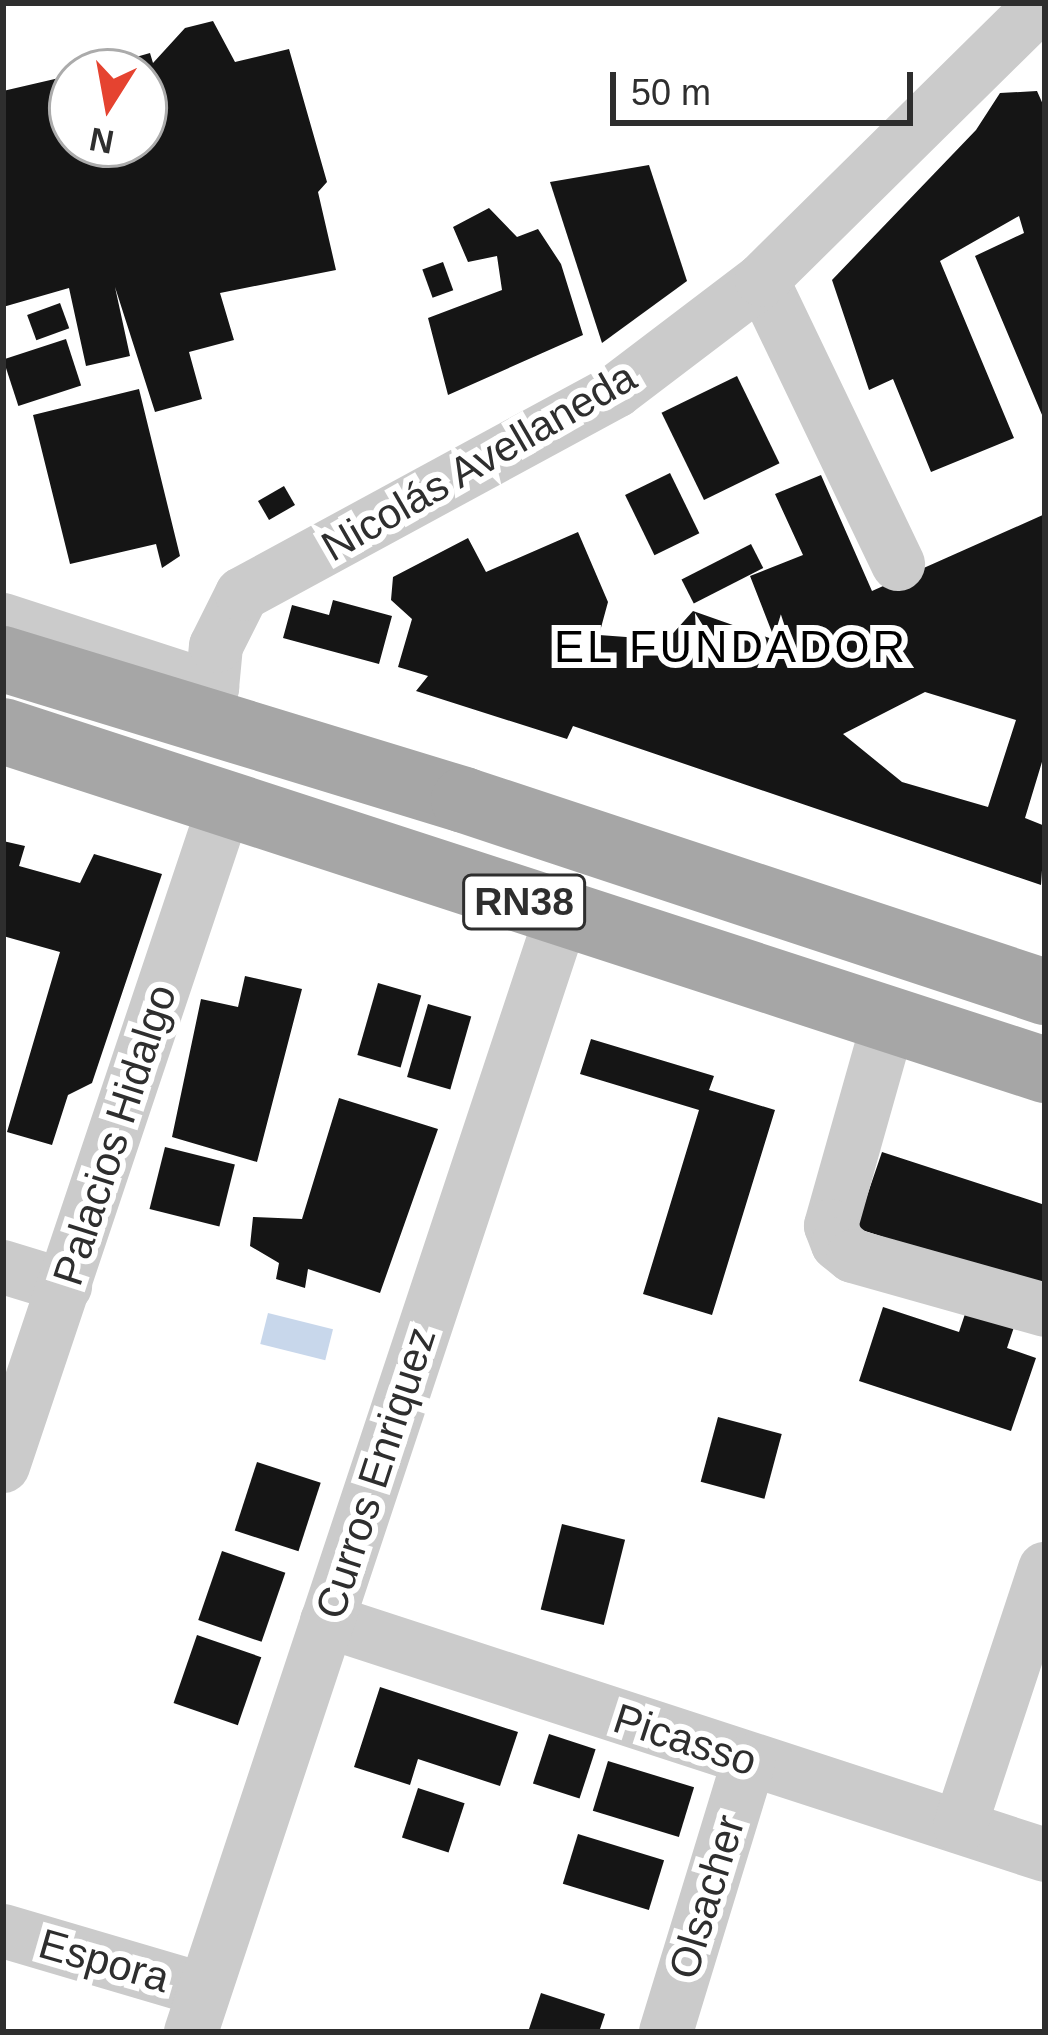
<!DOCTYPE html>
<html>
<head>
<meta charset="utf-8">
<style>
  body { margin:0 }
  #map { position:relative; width:1048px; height:2035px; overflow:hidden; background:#fff; font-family:Arial,sans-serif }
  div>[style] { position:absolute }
  .water>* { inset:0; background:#c8d7eb; transform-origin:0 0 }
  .building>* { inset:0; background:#151515; transform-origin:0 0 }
  .minor>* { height:54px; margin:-27px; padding:0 27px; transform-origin:27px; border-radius:27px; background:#cbcbcb }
  .major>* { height:66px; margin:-33px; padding:0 33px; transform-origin:33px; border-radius:33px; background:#a6a6a6 }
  span { translate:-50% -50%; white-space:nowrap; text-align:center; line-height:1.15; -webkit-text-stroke:12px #fff; paint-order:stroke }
  .shield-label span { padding:3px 9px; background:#fff; border:3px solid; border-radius:9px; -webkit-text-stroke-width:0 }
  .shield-label { font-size:39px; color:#2e2e2e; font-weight:700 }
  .street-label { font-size:42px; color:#2e2e2e }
  .neighbourhood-label { font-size:45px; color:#000; letter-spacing:3px }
  .frame { position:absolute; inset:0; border:6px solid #2e2e2e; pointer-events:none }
  .north { position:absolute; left:48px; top:48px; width:120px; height:120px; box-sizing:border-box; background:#fff; border:3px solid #ababab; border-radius:50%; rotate:191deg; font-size:33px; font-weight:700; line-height:48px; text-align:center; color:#2e2e2e }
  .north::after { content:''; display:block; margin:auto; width:42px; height:54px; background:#e54330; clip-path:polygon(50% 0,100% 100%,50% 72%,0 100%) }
  .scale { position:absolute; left:610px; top:72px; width:303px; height:54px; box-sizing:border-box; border:6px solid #2e2e2e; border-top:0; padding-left:15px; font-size:36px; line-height:42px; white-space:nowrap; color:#2e2e2e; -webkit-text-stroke:9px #fff; paint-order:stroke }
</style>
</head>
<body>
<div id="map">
  <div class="water">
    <div style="left:268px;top:1313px;width:67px;height:32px;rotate:14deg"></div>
  </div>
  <div class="building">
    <div style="clip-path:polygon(213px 21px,235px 62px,289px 49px,327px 182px,318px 192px,336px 270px,220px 293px,234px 340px,189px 352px,202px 399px,155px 412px,115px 287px,130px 356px,86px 366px,69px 288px,3px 307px,3px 91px,72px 75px,72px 144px,144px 144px,144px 72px,87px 71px,150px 53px,153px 63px,185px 28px)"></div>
    <div style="clip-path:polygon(1037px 91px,1045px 109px,1045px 422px,975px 256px,1024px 233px,1019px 216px,940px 261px,1014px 438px,931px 472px,893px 379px,869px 390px,832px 280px,976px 130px,1000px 93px)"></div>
    <div style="clip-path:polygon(649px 165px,687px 281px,602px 343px,550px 182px)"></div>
    <div style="clip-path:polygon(489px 208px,517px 237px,538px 229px,561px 264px,583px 335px,448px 395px,428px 318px,502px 290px,497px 256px,468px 262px,453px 227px)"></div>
    <div style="left:443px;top:262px;width:30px;height:22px;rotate:70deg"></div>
    <div style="left:60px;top:303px;width:27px;height:35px;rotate:70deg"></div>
    <div style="left:66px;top:339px;width:49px;height:66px;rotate:72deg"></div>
    <div style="left:737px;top:376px;width:97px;height:84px;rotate:64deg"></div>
    <div style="clip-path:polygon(139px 389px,180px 556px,162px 568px,156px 544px,70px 564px,33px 415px)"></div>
    <div style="left:670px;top:473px;width:67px;height:50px;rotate:64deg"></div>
    <div style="clip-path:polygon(evenodd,821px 475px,872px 591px,1045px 514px,1045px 752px,1025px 818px,1045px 826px,1041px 885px,573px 726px,567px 739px,416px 691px,428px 676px,398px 667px,412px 619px,391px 600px,393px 577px,468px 538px,486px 572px,578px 532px,608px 602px,599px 635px,667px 640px,693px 611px,775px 640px,750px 576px,803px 555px,775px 494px,821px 475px,925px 692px,1016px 720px,988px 807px,902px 782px,843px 734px,925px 692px)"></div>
    <div style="left:284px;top:486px;width:22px;height:30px;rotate:60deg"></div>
    <div style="left:751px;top:544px;width:27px;height:78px;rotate:63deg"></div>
    <div style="clip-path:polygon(333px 600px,392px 616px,379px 664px,283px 638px,292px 605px,329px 615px)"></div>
    <div style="clip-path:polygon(3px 841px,25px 846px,19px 866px,80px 883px,94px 854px,162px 874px,92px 1083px,68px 1095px,52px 1145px,7px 1132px,60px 952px,3px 936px)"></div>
    <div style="clip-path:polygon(245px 976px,302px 989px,257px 1162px,172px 1137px,201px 999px,238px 1007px)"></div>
    <div style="left:378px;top:983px;width:45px;height:75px;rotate:16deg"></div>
    <div style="left:428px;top:1004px;width:45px;height:76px;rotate:16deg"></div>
    <div style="clip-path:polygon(591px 1039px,714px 1076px,709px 1090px,775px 1110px,712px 1315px,643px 1294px,699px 1110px,580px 1074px)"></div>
    <div style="clip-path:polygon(339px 1098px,438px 1129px,380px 1293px,308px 1269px,305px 1288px,276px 1279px,279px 1263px,250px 1246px,253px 1217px,302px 1219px)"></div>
    <div style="left:165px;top:1147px;width:72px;height:64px;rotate:14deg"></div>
    <div style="clip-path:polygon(882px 1152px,1045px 1205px,1045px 1287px,1029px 1282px,1007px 1348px,1036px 1358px,1011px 1431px,859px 1381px,883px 1307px,959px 1332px,980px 1269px,856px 1228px)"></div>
    <div style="left:718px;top:1417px;width:66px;height:67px;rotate:15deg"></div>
    <div style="left:257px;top:1462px;width:67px;height:72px;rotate:18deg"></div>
    <div style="left:562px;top:1524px;width:65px;height:88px;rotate:14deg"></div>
    <div style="left:222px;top:1551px;width:67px;height:73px;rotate:19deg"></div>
    <div style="left:197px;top:1635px;width:68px;height:72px;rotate:19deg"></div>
    <div style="clip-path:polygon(380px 1687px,518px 1732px,500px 1786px,418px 1759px,410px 1785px,354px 1767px)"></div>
    <div style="left:549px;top:1734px;width:49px;height:52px;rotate:18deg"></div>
    <div style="left:608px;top:1761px;width:90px;height:52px;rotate:17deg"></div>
    <div style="left:418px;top:1788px;width:49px;height:52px;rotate:18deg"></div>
    <div style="left:578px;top:1834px;width:90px;height:52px;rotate:17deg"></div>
    <div style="clip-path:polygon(541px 1993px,605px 2014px,599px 2032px,528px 2032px)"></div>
  </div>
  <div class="minor">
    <div style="left:762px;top:280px;width:315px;rotate:64.4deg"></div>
    <div style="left:3px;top:620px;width:220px;rotate:18deg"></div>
    <div style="left:212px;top:688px;width:42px;rotate:-84.6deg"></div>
    <div style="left:216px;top:646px;width:58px;rotate:-63.4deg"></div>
    <div style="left:242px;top:594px;width:426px;rotate:-28.5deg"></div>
    <div style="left:616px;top:391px;width:183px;rotate:-37.2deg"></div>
    <div style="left:762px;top:280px;width:395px;rotate:-44.6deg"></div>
    <div style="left:890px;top:1017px;width:217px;rotate:105.8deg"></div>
    <div style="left:831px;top:1226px;width:19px;rotate:69deg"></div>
    <div style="left:838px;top:1244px;width:19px;rotate:39deg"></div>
    <div style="left:853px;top:1256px;width:199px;rotate:15.7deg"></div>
    <div style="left:3px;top:1267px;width:65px;rotate:17deg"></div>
    <div style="left:3px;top:1466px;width:698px;rotate:-71.46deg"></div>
    <div style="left:327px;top:1621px;width:755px;rotate:18.05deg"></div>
    <div style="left:960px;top:1826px;width:271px;rotate:-71.7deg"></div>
    <div style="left:3px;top:1931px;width:209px;rotate:16.4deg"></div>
    <div style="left:191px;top:2032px;width:1177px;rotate:-71.63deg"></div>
    <div style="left:666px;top:2032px;width:283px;rotate:-73deg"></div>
  </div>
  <div class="major">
    <div style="left:3px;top:659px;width:482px;rotate:17deg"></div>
    <div style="left:464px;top:800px;width:612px;rotate:18.29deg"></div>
    <div style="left:3px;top:731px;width:1096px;rotate:18.02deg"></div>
  </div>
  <div class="shield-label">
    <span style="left:524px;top:902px">RN38</span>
  </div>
  <div class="street-label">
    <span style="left:479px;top:462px;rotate:-30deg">Nicolás Avellaneda</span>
    <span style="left:115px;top:1135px;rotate:-72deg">Palacios Hidalgo</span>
    <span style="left:376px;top:1473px;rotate:-72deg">Curros Enriquez</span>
    <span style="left:685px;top:1740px;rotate:18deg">Picasso</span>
    <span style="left:707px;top:1897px;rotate:-73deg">Olsacher</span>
    <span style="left:104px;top:1961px;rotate:16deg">Espora</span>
  </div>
  <div class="neighbourhood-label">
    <span style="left:731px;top:647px">EL FUNDADOR</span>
  </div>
  <div class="frame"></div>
  <div class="north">N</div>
  <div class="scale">50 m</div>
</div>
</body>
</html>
